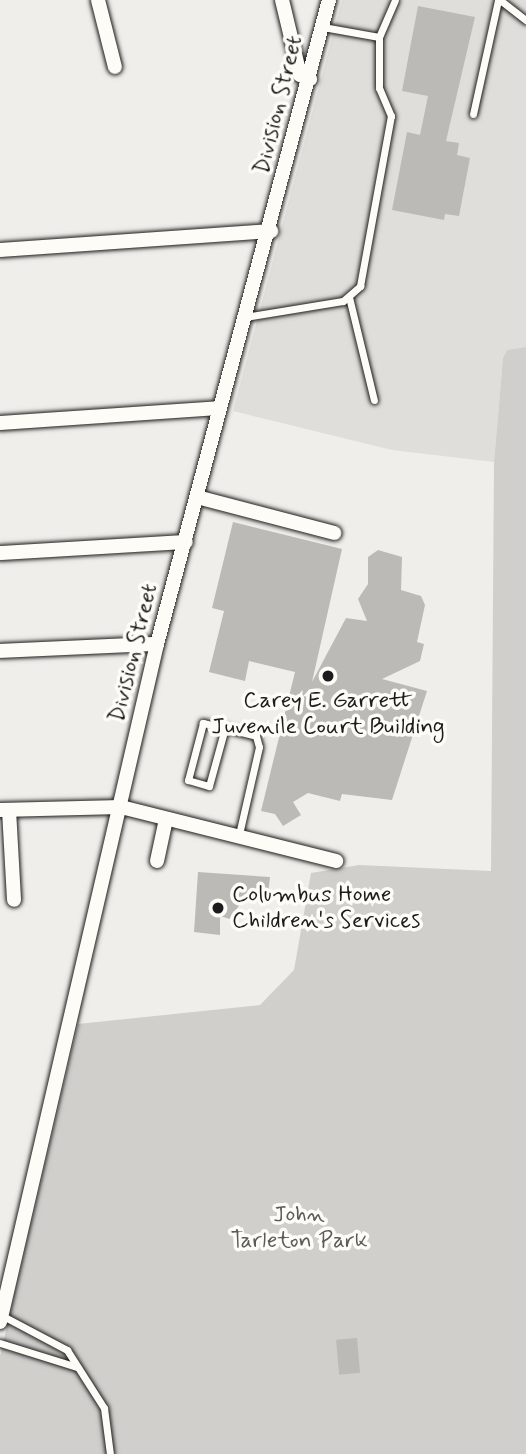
<!DOCTYPE html>
<html>
<head>
<meta charset="utf-8">
<style>
  body { margin:0 }
  #map { position:relative; width:526px; height:1454px; overflow:hidden; background:#f0eeea; font-family:Mynerve,sans-serif }
  div>[style] { position:absolute }
  .built>* { inset:0; background:#e0deda }
  .green>* { inset:0; background:#d0cfcc }
  .building>* { inset:0; background:#bbbab6; transform-origin:0 0 }
  .roads { filter:drop-shadow(0 0 2px #1c1c1c) drop-shadow(0 0 2px #1c1c1c) }
  .service>* { height:7px; margin:-3.5px; padding:0 3.5px; transform-origin:3.5px; border-radius:3.5px; background:#fdfcf7 }
  .minor>* { height:14px; margin:-7px; padding:0 7px; transform-origin:7px; border-radius:7px; background:#fdfcf7 }
  .dots>* { width:19px; height:19px; translate:-50% -50%; box-sizing:border-box; border:4px solid #fdfcf7; border-radius:50% }
  span { translate:-50% -50%; white-space:nowrap; text-align:center; line-height:1.15; -webkit-text-stroke:7px #fdfcf7; paint-order:stroke }
  .street-label { font-size:23px; color:#1c1c1c }
  .poi-label { font-size:23px; color:#1c1c1c }
  .left { translate:0 -50%; text-align:left }
  .park-label { font-size:23px; color:#5b5b5a }
</style>
</head>
<body>
<div id="map">
  <div class="built">
    <div style="clip-path:polygon(342px 0,526px 0,526px 347px,507px 350px,503px 358px,494px 462px,392px 450px,233px 411px)"></div>
  </div>
  <div class="green">
    <div style="clip-path:polygon(526px 347px,526px 1454px,0 1454px,0 1356px,78px 1024px,260px 1005px,294px 970px,311px 873px,359px 865px,491px 871px,494px 462px,503px 358px,507px 350px)"></div>
  </div>
  <div class="building">
    <div style="clip-path:polygon(418px 6px,475px 17px,446px 141px,459px 143px,457px 155px,470px 158px,459px 216px,445px 214px,444px 220px,392px 210px,407px 132px,420px 135px,428px 96px,402px 91px)"></div>
    <div style="clip-path:polygon(233px 522px,342px 549px,312px 682px,346px 618px,367px 621px,358px 599px,368px 584px,368px 557px,378px 550px,402px 557px,401px 590px,421px 596px,425px 605px,417px 642px,424px 644px,420px 661px,382px 679px,427px 691px,392px 800px,342px 794px,340px 801px,308px 793px,293px 802px,301px 815px,283px 826px,275px 814px,261px 811px,295px 672px,249px 661px,245px 681px,209px 672px,224px 611px,212px 608px)"></div>
    <div style="clip-path:polygon(198px 872px,270px 877px,267px 903px,242px 901px,230px 919px,220px 916px,220px 935px,194px 932px)"></div>
    <div style="left:357px;top:1338px;width:35px;height:21px;rotate:85deg"></div>
  </div>
  <div class="roads">
    <div class="service">
      <div style="left:500px;top:0;width:33px;rotate:38deg"></div>
      <div style="left:323px;top:27px;width:57px;rotate:10.1deg"></div>
      <div style="left:379px;top:37px;width:40px;rotate:-66.6deg"></div>
      <div style="left:473px;top:114px;width:117px;rotate:-77.6deg"></div>
      <div style="left:349px;top:297px;width:106px;rotate:76.4deg"></div>
      <div style="left:245px;top:317px;width:99px;rotate:-9.3deg"></div>
      <div style="left:343px;top:301px;width:23px;rotate:-41deg"></div>
      <div style="left:360px;top:286px;width:173px;rotate:-79.7deg"></div>
      <div style="left:391px;top:116px;width:30px;rotate:-113deg"></div>
      <div style="left:379px;top:88px;width:51px;rotate:-90deg"></div>
      <div style="left:225px;top:728px;width:23px;rotate:-167deg"></div>
      <div style="left:203px;top:723px;width:59px;rotate:104.7deg"></div>
      <div style="left:188px;top:780px;width:22px;rotate:16deg"></div>
      <div style="left:209px;top:786px;width:60px;rotate:-74.6deg"></div>
      <div style="left:225px;top:728px;width:32px;rotate:14deg"></div>
      <div style="left:256px;top:736px;width:11px;rotate:75deg"></div>
      <div style="left:259px;top:747px;width:89px;rotate:102.9deg"></div>
      <div style="left:1px;top:1315px;width:75px;rotate:27.9deg"></div>
      <div style="left:67px;top:1350px;width:69px;rotate:57.5deg"></div>
      <div style="left:104px;top:1408px;width:46px;rotate:82.6deg"></div>
      <div style="left:0;top:1343px;width:81px;rotate:17.3deg"></div>
    </div>
    <div class="minor">
      <div style="left:98px;top:0;width:69px;rotate:75.8deg"></div>
      <div style="left:282px;top:0;width:77px;rotate:76.5deg"></div>
      <div style="left:300px;top:75px;width:11px;rotate:22deg"></div>
      <div style="left:0;top:250px;width:272px;rotate:-4deg"></div>
      <div style="left:0;top:423px;width:219px;rotate:-3.9deg"></div>
      <div style="left:197px;top:497px;width:142px;rotate:14.7deg"></div>
      <div style="left:0;top:553px;width:186px;rotate:-3.4deg"></div>
      <div style="left:0;top:651px;width:157px;rotate:-2.6deg"></div>
      <div style="left:0;top:810px;width:121px;rotate:-1.4deg"></div>
      <div style="left:121px;top:807px;width:222px;rotate:14.1deg"></div>
      <div style="left:9px;top:810px;width:90px;rotate:86.8deg"></div>
      <div style="left:157px;top:861px;width:43px;rotate:-77.9deg"></div>
      <div style="left:0;top:1322px;width:696px;rotate:-76.96deg"></div>
      <div style="left:157px;top:644px;width:667px;rotate:-75.05deg"></div>
    </div>
  </div>
  <div class="dots">
    <div style="left:328px;top:676px;background:#1c1c1c"></div>
    <div style="left:218px;top:908px;background:#1c1c1c"></div>
  </div>
  <div class="street-label">
    <span style="left:279px;top:105px;rotate:-76deg">Division Street</span>
    <span style="left:134px;top:653px;rotate:-76deg">Division Street</span>
  </div>
  <div class="poi-label">
    <span style="left:328px;top:714px">Carey E. Garrett<br>Juvenile Court Building</span>
    <span class="left" style="left:232px;top:908px">Columbus Home<br>Children's Services</span>
  </div>
  <div class="park-label">
    <span style="left:299px;top:1228px">John<br>Tarleton Park</span>
  </div>
</div>
</body>
</html>
